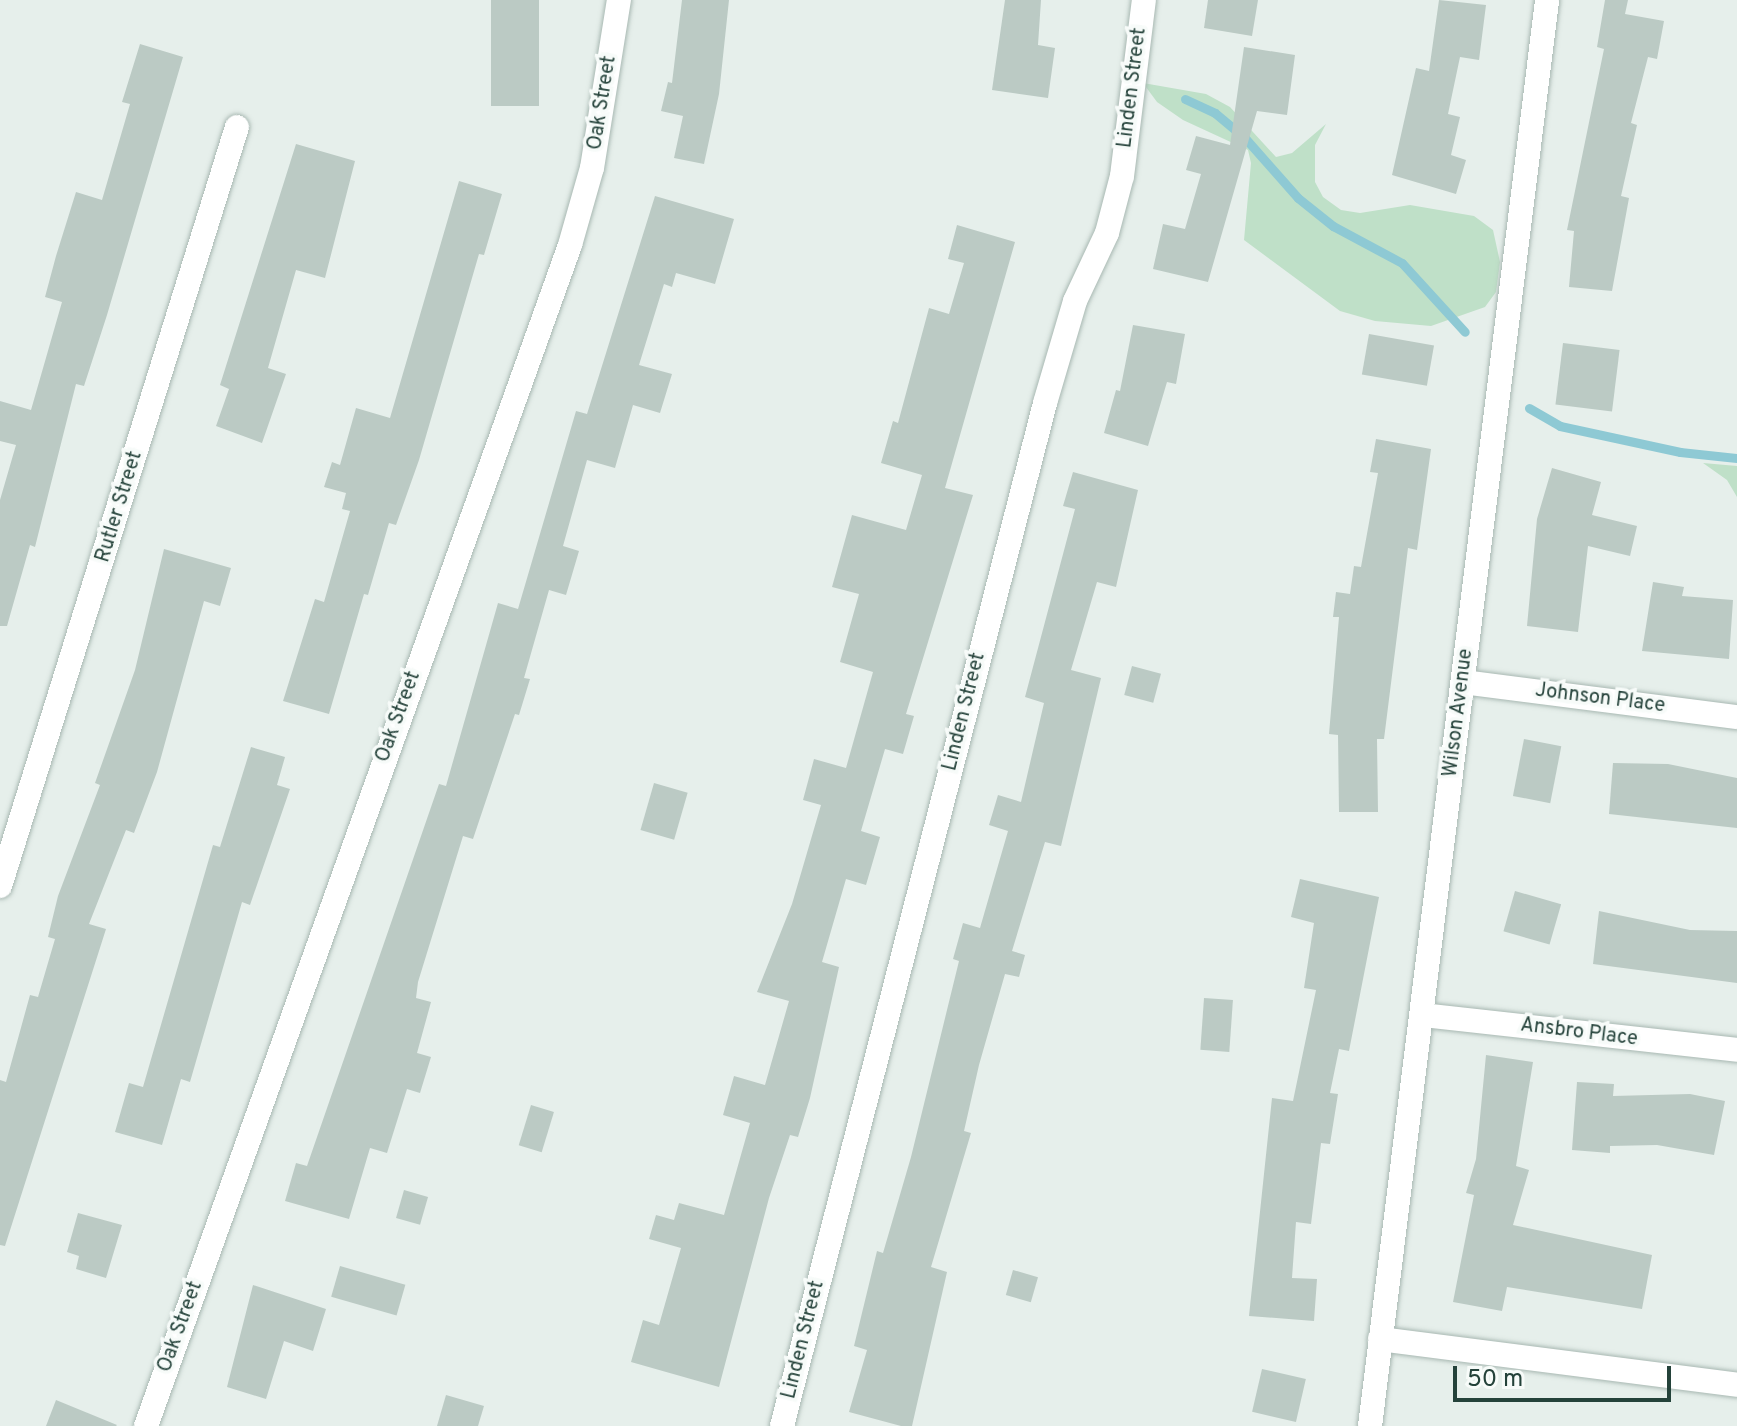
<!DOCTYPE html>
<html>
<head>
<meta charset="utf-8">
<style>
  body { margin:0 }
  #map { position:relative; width:1737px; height:1426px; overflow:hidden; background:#e6efeb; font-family:Overpass,sans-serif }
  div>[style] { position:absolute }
  .green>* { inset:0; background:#bfe0c8 }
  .stream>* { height:9px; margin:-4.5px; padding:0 4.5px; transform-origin:4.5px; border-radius:4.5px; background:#8ec9d4 }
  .building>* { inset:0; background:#bbcac4; transform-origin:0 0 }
  .roads { filter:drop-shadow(0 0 2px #a8b8b2) drop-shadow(0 0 2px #a8b8b2) }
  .minor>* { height:24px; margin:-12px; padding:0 12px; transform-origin:12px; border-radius:12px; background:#fff }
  span { translate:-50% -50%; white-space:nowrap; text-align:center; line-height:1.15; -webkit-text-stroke:7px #f7fbf9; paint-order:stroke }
  .street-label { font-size:20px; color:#24423a }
  .scale { position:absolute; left:1453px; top:1366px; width:218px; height:36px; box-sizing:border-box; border:4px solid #24423a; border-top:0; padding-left:10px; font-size:24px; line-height:28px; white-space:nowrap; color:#24423a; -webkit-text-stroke:6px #f7fbf9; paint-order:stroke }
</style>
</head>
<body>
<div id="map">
  <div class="green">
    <div style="clip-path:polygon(1143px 83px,1206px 94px,1230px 107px,1276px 157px,1292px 153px,1326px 124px,1315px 145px,1315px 182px,1323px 197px,1341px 210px,1360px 213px,1410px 205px,1474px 216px,1493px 230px,1500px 262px,1496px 292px,1485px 307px,1431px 326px,1375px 321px,1340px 311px,1244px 240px,1251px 163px,1248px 150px,1183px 120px,1157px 102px)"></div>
    <div style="clip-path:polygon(1703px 463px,1737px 466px,1737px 497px,1727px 480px)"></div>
  </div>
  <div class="stream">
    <div style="left:1185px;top:99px;width:33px;rotate:25deg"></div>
    <div style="left:1215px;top:113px;width:39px;rotate:40deg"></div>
    <div style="left:1245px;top:138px;width:80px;rotate:48.5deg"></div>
    <div style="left:1298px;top:198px;width:45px;rotate:38.7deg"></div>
    <div style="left:1333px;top:226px;width:78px;rotate:28.2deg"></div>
    <div style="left:1402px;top:263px;width:93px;rotate:47.6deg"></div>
    <div style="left:1529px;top:408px;width:36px;rotate:30deg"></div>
    <div style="left:1560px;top:426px;width:123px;rotate:12.2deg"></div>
    <div style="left:1680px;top:452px;width:57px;rotate:6deg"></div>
  </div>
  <div class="building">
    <div style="left:491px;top:0;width:48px;height:106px"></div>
    <div style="clip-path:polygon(682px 0,729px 0,719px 94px,704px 164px,674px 158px,683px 116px,661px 111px,668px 82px,672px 83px)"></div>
    <div style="clip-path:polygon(1005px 0,1041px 0,1038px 45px,1055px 48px,1048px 98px,992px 90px)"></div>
    <div style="clip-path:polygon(1208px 0,1258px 0,1252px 36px,1204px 28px)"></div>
    <div style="clip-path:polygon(1439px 0,1486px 5px,1479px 60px,1460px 57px,1448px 114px,1460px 117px,1451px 155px,1466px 160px,1456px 194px,1392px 175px,1416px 68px,1429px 71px)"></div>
    <div style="clip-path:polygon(1605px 0,1628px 0,1625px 14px,1664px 21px,1657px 59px,1648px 57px,1631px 123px,1637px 125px,1621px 196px,1629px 198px,1612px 291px,1569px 287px,1574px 231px,1567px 230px,1604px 49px,1597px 47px)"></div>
    <div style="clip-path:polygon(140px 44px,183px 57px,107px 315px,84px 386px,76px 384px,35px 547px,30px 545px,7px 626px,0 626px,0 500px,16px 445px,0 441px,0 401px,31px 410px,62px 302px,45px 297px,56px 256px,76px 192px,102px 200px,130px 104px,122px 102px)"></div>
    <div style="clip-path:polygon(1244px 47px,1295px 55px,1287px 115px,1257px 111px,1208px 282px,1153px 269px,1163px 224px,1185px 229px,1201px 174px,1186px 170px,1196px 136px,1230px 145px)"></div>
    <div style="clip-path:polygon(296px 144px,355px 161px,325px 278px,296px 270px,268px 368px,286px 374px,262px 443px,216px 426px,229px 389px,220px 385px)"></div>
    <div style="clip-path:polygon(459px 181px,502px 194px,484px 255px,479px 254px,419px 460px,396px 525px,389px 523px,368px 595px,364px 594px,329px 714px,283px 701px,315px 599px,324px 602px,350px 511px,342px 509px,346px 493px,324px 487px,332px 462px,340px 465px,356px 408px,390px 418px)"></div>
    <div style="clip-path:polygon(655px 196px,734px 219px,715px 284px,676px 273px,672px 287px,664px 284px,639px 365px,672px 374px,660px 413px,633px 405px,615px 468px,587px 460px,563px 546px,579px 551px,566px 595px,549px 590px,524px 678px,530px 679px,519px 715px,515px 714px,473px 839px,463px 836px,418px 982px,416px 998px,431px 1002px,417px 1053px,431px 1057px,420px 1093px,407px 1089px,387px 1153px,370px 1148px,349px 1219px,285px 1201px,296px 1163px,307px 1166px,439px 784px,446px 786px,498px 603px,518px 609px,576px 411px,587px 414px)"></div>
    <div style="clip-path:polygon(957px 225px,1015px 242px,945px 488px,973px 495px,906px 714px,914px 716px,903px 754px,885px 749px,861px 831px,880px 837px,866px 885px,846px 879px,822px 962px,839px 967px,810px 1098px,798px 1137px,790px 1135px,769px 1198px,719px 1387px,631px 1362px,643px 1320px,659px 1325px,681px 1248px,649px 1239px,656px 1215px,674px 1220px,679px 1203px,724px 1215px,750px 1123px,723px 1115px,734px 1076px,765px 1085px,789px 1001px,757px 992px,792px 904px,821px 805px,803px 800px,814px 759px,846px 768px,873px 672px,840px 662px,859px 594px,832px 587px,852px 515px,906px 530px,922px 475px,881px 463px,893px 421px,898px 423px,929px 308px,949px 314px,964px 263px,948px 259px)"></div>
    <div style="clip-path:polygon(1133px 325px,1185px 334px,1176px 384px,1167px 382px,1148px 446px,1104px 433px,1116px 390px,1120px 391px)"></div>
    <div style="left:1369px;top:334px;width:66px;height:41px;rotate:10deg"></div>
    <div style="left:1563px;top:343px;width:57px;height:62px;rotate:7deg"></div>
    <div style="clip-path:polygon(1376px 439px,1431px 449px,1417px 550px,1408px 548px,1384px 739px,1377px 739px,1378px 812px,1339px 812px,1338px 735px,1329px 734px,1339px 617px,1333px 617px,1336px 592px,1350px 594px,1354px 566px,1361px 567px,1378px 473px,1370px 472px)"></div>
    <div style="clip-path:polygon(1552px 468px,1601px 482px,1592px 515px,1637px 526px,1630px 556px,1588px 546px,1578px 632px,1527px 626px,1537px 519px)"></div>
    <div style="clip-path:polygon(1073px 472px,1138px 490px,1116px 587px,1097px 582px,1071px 670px,1101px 678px,1061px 846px,1045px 842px,1012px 951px,1025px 955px,1019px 977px,1005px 974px,979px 1065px,964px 1131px,971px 1133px,931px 1267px,947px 1272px,912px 1426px,901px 1426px,849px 1412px,867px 1350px,854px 1346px,877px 1251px,883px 1253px,911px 1157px,959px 961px,953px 959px,963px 923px,980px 928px,1008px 831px,989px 825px,998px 795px,1021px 802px,1044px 703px,1025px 697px,1075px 509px,1063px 506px)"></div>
    <div style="clip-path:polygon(164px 549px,231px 568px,220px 606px,204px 601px,157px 772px,134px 833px,126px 830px,89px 924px,106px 929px,5px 1246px,0 1245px,0 1080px,6px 1082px,30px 995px,38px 997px,55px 939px,48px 937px,58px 896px,100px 785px,95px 783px,135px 670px)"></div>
    <div style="clip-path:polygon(1653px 582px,1684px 587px,1682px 596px,1733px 600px,1729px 659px,1642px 651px)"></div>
    <div style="left:1132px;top:666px;width:30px;height:30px;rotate:15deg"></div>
    <div style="left:1524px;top:739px;width:38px;height:58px;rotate:11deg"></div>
    <div style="clip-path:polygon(251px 747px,285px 757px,277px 785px,290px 789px,250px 905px,242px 902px,190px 1082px,181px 1079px,162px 1145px,115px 1132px,129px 1083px,143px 1087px,213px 845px,220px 847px)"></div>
    <div style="clip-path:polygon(1613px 763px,1668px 764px,1737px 778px,1737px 828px,1609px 814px)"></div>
    <div style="left:654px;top:783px;width:35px;height:49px;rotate:16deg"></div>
    <div style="clip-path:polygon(1300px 879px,1379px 897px,1349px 1051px,1339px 1049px,1330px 1093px,1338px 1094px,1330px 1144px,1321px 1143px,1311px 1224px,1296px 1222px,1292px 1278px,1317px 1279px,1314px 1321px,1249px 1316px,1272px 1098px,1293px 1101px,1316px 990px,1304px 988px,1314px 923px,1291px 917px)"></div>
    <div style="left:1515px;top:891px;width:48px;height:42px;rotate:16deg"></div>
    <div style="clip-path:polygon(1599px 911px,1690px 930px,1737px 931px,1737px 983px,1593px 964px)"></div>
    <div style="left:1204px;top:998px;width:29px;height:52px;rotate:4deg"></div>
    <div style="clip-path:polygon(1486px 1055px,1533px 1062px,1516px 1166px,1529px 1170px,1513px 1225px,1652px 1255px,1642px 1309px,1507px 1287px,1502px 1311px,1453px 1302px,1474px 1195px,1466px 1193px,1476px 1159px)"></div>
    <div style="clip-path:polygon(1577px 1082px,1614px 1084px,1613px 1096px,1690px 1094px,1725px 1101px,1714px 1155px,1657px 1145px,1610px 1146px,1610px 1153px,1572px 1150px)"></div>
    <div style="left:531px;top:1105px;width:24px;height:42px;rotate:17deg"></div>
    <div style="left:404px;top:1190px;width:25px;height:29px;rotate:16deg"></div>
    <div style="clip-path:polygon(78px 1213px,122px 1225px,106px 1278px,76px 1269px,79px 1256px,67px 1252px)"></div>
    <div style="left:340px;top:1266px;width:68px;height:32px;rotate:16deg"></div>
    <div style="left:1013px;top:1270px;width:26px;height:26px;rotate:16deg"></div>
    <div style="clip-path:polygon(253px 1285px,326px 1309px,313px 1351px,284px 1341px,266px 1399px,227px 1387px)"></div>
    <div style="left:1262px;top:1369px;width:45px;height:44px;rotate:13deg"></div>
    <div style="clip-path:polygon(446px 1395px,484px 1406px,478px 1426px,437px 1426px)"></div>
    <div style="clip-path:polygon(56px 1400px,117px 1425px,116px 1426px,46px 1426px)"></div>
  </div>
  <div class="roads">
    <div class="minor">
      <div style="left:1463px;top:682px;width:276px;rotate:7.3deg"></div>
      <div style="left:0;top:886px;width:795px;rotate:-72.66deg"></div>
      <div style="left:1422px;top:1015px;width:317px;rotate:6.3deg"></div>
      <div style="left:1380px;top:1339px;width:360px;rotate:7.3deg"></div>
      <div style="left:146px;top:1426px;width:1255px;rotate:-70.25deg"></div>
      <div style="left:570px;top:245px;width:80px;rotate:-74.1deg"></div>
      <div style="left:592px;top:168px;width:170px;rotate:-80.9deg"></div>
      <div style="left:782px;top:1426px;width:1056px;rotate:-75.58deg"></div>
      <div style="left:1045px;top:403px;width:106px;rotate:-73.6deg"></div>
      <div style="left:1075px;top:301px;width:75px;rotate:-64.8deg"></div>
      <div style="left:1107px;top:233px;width:59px;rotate:-75.3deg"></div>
      <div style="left:1122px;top:176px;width:177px;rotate:-82.9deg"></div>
      <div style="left:1370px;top:1426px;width:1437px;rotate:-82.92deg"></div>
    </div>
  </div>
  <div class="street-label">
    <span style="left:1133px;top:88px;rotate:-83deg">Linden Street</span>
    <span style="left:603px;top:103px;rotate:-81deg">Oak Street</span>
    <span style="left:120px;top:507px;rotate:-73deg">Rutler Street</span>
    <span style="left:1600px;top:699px;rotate:7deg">Johnson Place</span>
    <span style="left:965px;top:712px;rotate:-76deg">Linden Street</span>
    <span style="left:1459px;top:713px;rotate:-83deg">Wilson Avenue</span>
    <span style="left:399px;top:717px;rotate:-70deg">Oak Street</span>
    <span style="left:1579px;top:1033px;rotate:7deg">Ansbro Place</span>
    <span style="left:181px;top:1327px;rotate:-70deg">Oak Street</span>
    <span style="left:804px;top:1340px;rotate:-76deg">Linden Street</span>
  </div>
  <div class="scale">50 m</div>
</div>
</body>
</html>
